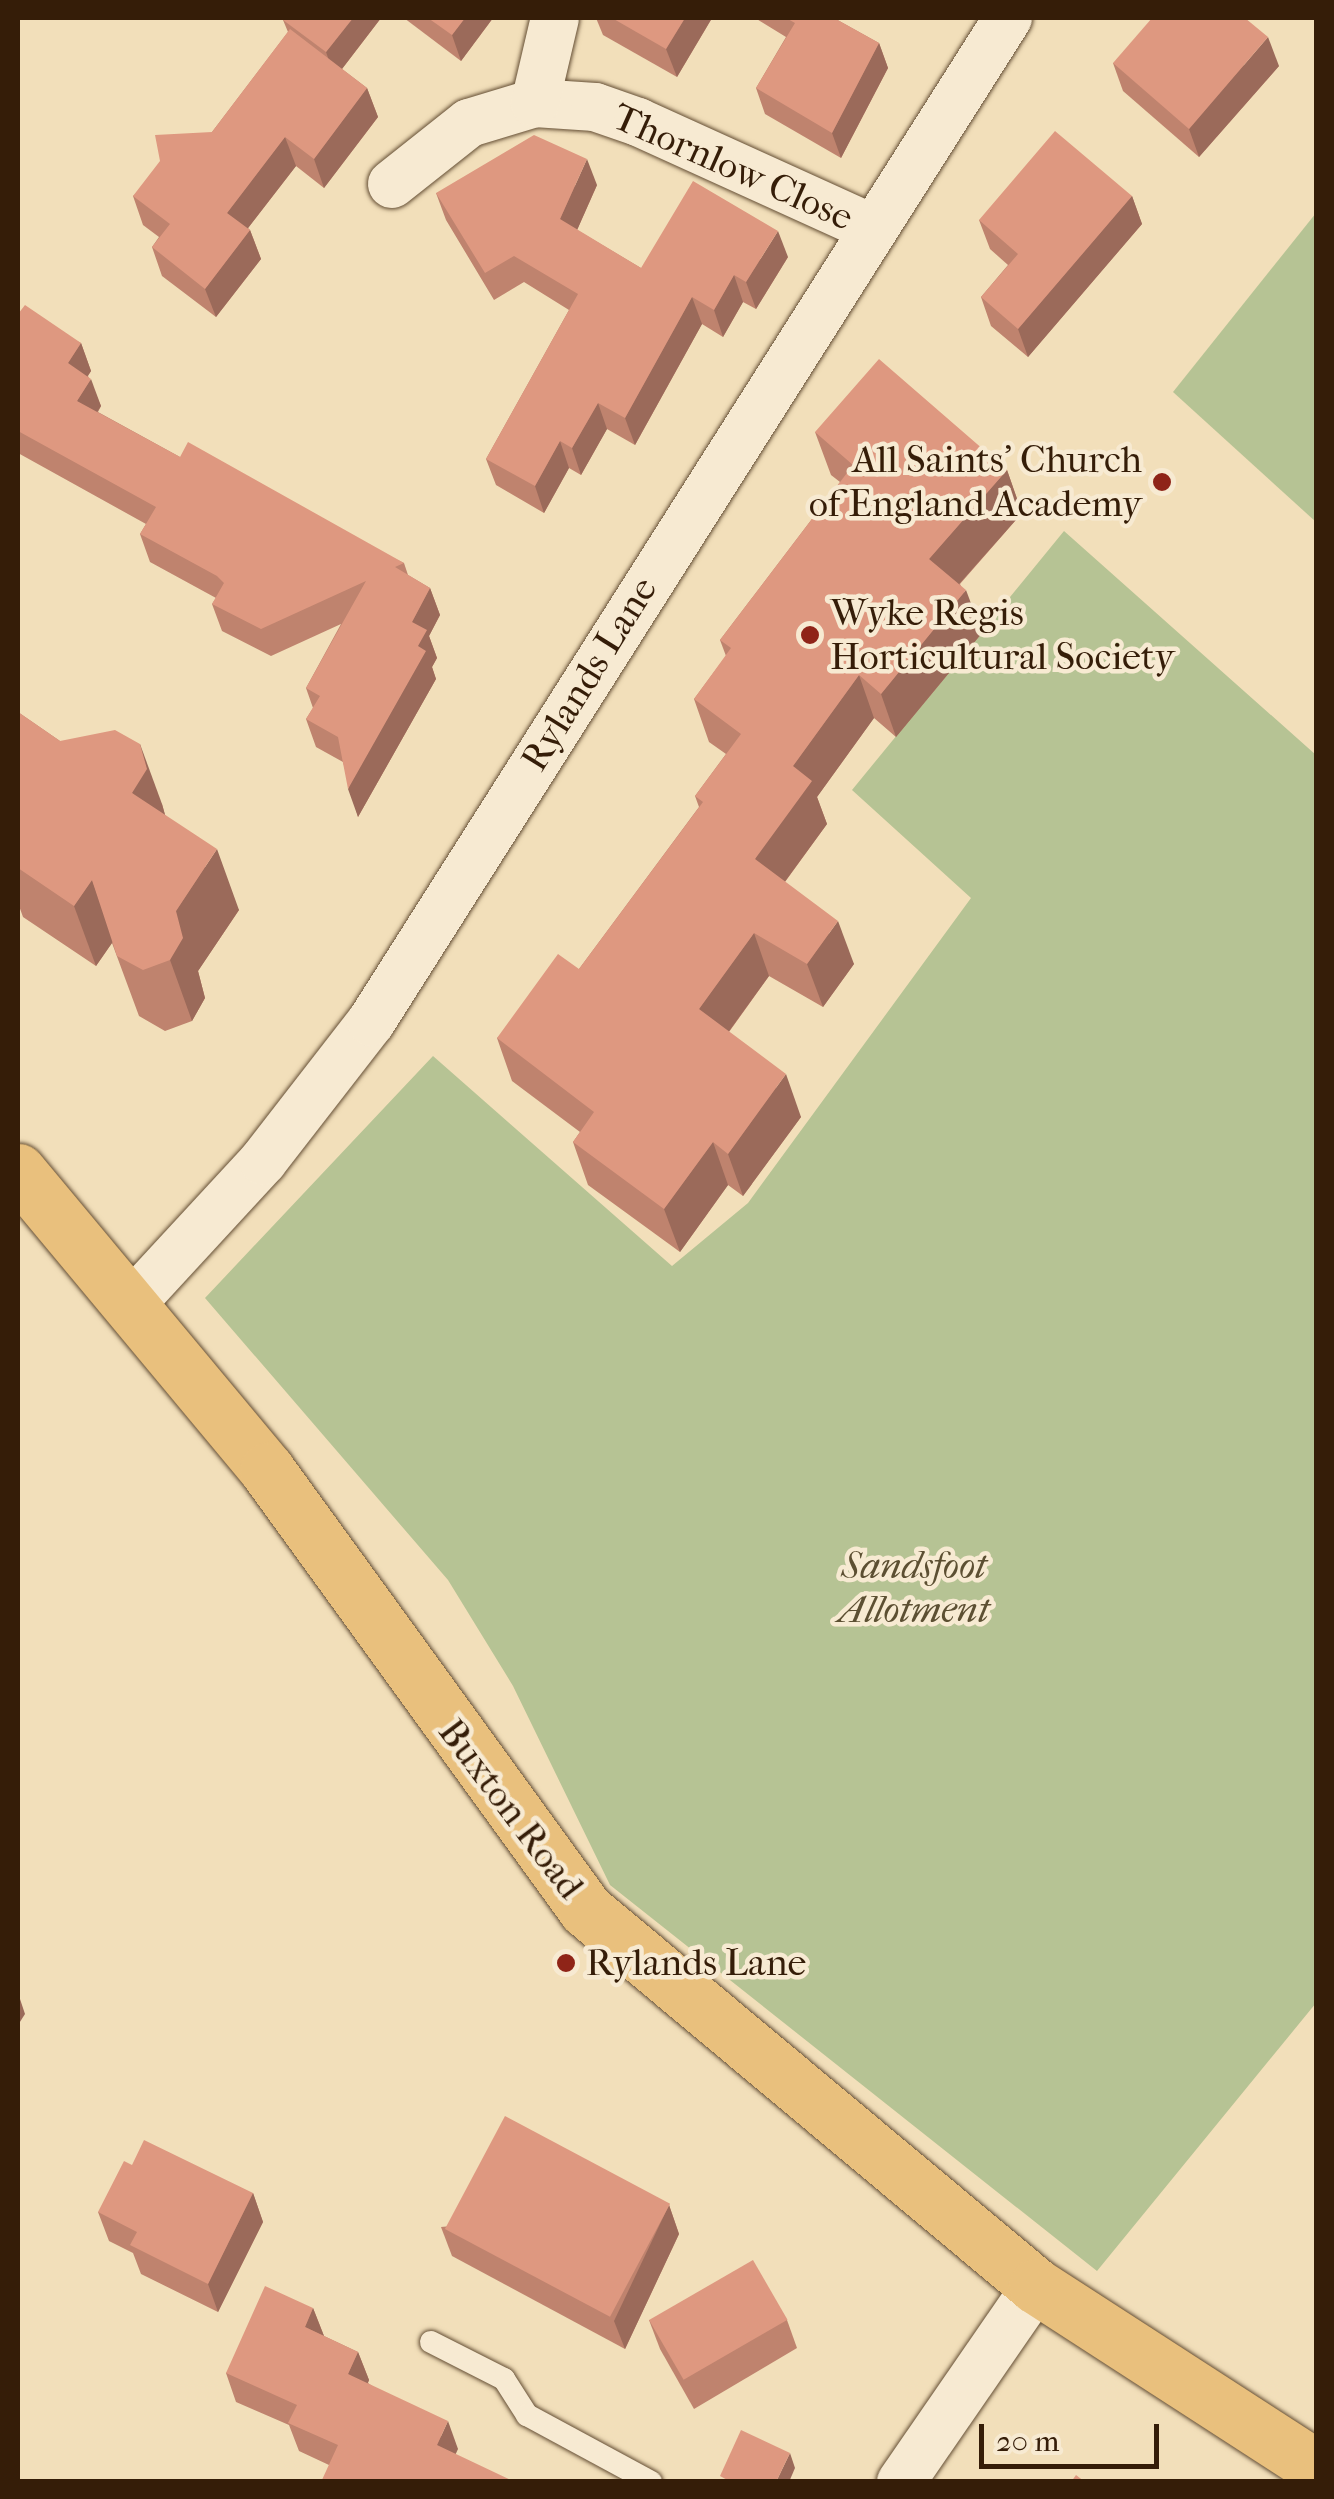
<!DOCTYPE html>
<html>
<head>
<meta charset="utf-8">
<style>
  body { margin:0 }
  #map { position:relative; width:1334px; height:2499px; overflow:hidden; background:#f2dfba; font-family:"IM FELL French Canon",serif }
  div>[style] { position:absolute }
  .green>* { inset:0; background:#b6c394 }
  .roads { filter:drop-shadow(0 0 2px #644e34) drop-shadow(0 0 2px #644e34) }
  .service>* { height:22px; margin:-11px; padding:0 11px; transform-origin:11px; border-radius:11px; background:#f7ead2 }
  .minor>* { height:48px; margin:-24px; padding:0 24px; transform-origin:24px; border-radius:24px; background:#f7ead2 }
  .trunk>* { height:55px; margin:-27.5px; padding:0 27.5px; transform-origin:27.5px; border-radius:27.5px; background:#e9c07d }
  .wall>* { inset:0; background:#bf836e }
  .shaded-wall>* { inset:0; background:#9b6a5a }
  .building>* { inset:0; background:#de9880; transform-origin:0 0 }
  .dots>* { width:28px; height:28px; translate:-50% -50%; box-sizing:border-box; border:5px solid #f7ead2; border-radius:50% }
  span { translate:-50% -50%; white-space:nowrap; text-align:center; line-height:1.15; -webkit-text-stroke:9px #f7ead2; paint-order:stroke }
  .street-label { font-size:38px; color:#351d08 }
  .poi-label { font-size:38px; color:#351d08 }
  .right { translate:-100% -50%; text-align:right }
  .left { translate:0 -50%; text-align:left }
  .park-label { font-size:38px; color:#5c4f32; font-style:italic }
  .frame { position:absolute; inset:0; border:20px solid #351d08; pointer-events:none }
  .scale { position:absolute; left:979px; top:2424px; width:180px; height:45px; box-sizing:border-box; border:5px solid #351d08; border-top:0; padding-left:12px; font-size:30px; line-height:35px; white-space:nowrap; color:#351d08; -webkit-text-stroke:8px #f7ead2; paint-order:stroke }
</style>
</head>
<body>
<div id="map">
  <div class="green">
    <div style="clip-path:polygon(1316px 213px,1316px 522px,1173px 392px)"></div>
    <div style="clip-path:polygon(1064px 531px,1316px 755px,1316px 2003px,1097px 2271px,610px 1885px,513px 1686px,448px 1580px,205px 1298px,433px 1056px,672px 1266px,748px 1203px,971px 898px,852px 790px)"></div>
  </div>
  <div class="roads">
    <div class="service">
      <div style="left:431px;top:2342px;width:82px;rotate:26.9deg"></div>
      <div style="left:504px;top:2379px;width:43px;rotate:57.4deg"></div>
      <div style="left:527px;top:2415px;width:141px;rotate:28.4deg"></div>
    </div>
    <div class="minor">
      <div style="left:535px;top:103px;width:60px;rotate:3.8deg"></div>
      <div style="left:595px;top:107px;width:46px;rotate:19.2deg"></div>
      <div style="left:638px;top:122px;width:255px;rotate:24.4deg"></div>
      <div style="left:392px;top:184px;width:98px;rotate:-38.4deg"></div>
      <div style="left:469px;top:123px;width:69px;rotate:-16.9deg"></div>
      <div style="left:535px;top:103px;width:87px;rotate:-76.8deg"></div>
      <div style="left:133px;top:1302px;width:192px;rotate:-47.3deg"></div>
      <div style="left:263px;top:1161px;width:176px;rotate:-52.2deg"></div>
      <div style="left:371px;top:1022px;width:1189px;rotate:-57.61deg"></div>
      <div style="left:901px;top:2482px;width:238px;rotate:-55.4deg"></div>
    </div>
    <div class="trunk">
      <div style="left:18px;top:1171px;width:389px;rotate:50.2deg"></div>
      <div style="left:267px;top:1470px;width:543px;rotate:54.06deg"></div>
      <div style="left:586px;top:1910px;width:586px;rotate:39.88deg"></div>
      <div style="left:1036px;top:2286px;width:333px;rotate:32.9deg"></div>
    </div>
  </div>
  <div class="wall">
    <div style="clip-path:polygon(381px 18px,342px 69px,367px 88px,378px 117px,324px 188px,296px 166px,248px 228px,250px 230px,261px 259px,216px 317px,162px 276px,152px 247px,159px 237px,143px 225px,133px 196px,212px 132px,288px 32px,283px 20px)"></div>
    <div style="clip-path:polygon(404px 18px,493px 18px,461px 61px)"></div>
    <div style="clip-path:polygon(596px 18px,712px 18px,677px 77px,603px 35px)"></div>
    <div style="clip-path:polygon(755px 18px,834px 18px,879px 43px,888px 68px,841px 158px,765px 114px,756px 88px,786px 37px)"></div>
    <div style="clip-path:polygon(1113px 63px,1279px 66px,1199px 157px,1123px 91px)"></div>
    <div style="clip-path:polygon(597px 185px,577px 230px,641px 268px,788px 257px,756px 309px,743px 302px,723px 337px,702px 324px,635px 445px,607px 429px,581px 475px,569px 468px,544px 513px,496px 485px,486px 459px,569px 310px,524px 282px,494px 300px,446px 220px,436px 193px)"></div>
    <div style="clip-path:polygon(1132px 196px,1142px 224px,1028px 357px,991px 326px,981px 297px,1008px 265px,990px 249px,979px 220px)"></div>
    <div style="clip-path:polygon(18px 314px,81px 343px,91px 371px,88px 376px,101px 406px,98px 412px,180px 457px,404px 563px,408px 575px,430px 588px,440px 615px,429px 636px,437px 658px,432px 667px,436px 679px,358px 817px,343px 762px,316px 747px,306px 719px,313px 708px,306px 688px,341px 624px,271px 656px,222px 631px,212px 604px,216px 598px,150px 562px,140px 534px,146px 524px,18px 453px)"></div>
    <div style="clip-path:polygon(815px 432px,1007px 470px,1022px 513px,960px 584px,982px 633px,896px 737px,874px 718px,817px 797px,827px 824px,785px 882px,854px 964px,823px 1007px,769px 976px,729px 1032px,801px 1117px,743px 1196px,728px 1185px,680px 1252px,588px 1185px,573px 1142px,580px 1132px,512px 1081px,497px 1038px,579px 969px,699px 807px,695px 796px,726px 754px,709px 742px,694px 699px,726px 656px,720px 640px,840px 482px,831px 475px)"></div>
    <div style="clip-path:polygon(18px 712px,60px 741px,162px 804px,165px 815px,239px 910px,198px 971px,205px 998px,192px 1021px,165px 1031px,139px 1016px,112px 943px,96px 966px,23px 917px,18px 903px)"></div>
    <div style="clip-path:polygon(253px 2193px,263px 2222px,218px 2312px,141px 2274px,133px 2253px,109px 2241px,98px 2212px)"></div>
    <div style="clip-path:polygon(669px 2205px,679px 2234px,625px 2349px,452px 2256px,441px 2227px)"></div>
    <div style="clip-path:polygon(313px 2308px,324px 2336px,358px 2352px,369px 2380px,368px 2383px,458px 2449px,329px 2465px,299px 2451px,289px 2425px,236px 2402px,226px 2373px)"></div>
    <div style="clip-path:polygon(649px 2320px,787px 2320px,797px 2348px,694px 2409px,660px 2349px)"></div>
  </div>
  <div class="shaded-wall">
    <div style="clip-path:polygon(353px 18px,381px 18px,335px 78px,326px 52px)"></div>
    <div style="clip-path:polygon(465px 18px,493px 18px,461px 61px,452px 35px)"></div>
    <div style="clip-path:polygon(685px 18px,712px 18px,677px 77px,666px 49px)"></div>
    <div style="clip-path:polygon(1268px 37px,1279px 66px,1199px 157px,1189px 129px)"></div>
    <div style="clip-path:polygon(879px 43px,888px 68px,841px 158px,832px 133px)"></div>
    <div style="clip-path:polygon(367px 88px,378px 117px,324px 188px,314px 159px)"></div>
    <div style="clip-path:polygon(285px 137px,296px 166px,238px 241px,227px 213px)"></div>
    <div style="clip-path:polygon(587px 159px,597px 185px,570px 246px,560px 219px)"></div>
    <div style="clip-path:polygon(1132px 196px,1142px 224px,1028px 357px,1018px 329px)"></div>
    <div style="clip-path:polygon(250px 230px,261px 259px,216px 317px,205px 289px)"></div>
    <div style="clip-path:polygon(778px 231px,788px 257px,756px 309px,746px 282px)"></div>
    <div style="clip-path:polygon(734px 275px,743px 302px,723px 337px,714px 310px)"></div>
    <div style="clip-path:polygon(692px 297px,702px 324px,635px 445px,625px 418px)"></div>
    <div style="clip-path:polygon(81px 343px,91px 371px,78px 390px,68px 363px)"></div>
    <div style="clip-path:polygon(91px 379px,101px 406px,87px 428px,77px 401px)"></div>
    <div style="clip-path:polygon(598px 403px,607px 429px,581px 475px,572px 448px)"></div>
    <div style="clip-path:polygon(560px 441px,569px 468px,544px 513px,535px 486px)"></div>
    <div style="clip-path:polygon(1007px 470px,1022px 513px,944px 601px,929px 559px)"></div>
    <div style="clip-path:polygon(430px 588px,440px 615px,429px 636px,437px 658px,432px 667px,436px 679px,358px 817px,348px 789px,412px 622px)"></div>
    <div style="clip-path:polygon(966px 590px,982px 633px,896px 737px,881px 694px)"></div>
    <div style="clip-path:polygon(859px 675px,874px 718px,817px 797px,827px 824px,770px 902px,755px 859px,793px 766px)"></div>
    <div style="clip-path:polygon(140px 744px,162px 804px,169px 829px,132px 793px)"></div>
    <div style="clip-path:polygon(217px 849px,239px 910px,198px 971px,205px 998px,192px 1021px,170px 960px,176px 911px)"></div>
    <div style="clip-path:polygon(92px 880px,114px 940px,96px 966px,74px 906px)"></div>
    <div style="clip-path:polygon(838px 921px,854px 964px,823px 1007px,807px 964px)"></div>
    <div style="clip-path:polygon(754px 933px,769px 976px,714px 1052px,699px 1009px)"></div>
    <div style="clip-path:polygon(786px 1074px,801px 1117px,743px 1196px,728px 1154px)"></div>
    <div style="clip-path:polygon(713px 1142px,728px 1185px,680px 1252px,664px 1209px)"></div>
    <div style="clip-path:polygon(18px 1993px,25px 2014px,18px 2025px)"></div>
    <div style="clip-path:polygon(253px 2193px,263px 2222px,218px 2312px,208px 2284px)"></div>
    <div style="clip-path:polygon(669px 2205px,679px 2234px,625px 2349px,614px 2321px)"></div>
    <div style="clip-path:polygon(313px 2308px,324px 2336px,305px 2327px)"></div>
    <div style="clip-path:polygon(358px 2352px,369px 2380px,359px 2402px,348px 2374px)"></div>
    <div style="clip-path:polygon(448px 2421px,458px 2449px,447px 2473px,437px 2445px)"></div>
    <div style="clip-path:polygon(790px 2453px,795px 2468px,789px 2482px,776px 2482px)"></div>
  </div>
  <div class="building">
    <div style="clip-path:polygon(285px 18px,353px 18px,326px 52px,283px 20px)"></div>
    <div style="clip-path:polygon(428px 18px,465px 18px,452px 35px)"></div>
    <div style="clip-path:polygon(612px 18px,685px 18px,666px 49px)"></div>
    <div style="clip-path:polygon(786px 18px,834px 18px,879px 43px,832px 133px,756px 88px,795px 23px)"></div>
    <div style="clip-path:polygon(1152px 18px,1245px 18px,1268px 37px,1189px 129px,1113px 63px)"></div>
    <div style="clip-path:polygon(290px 29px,367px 88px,314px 159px,285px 137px,227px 213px,250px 230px,205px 289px,152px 247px,170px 224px,133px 196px,160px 161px,155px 135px,212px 132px)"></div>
    <div style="clip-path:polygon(1055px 131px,1132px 196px,1018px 329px,981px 297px,1018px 254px,979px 220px)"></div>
    <div style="clip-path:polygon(534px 135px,587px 159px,560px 219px,641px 268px,693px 181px,778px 231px,746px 282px,734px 275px,714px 310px,692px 297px,625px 418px,598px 403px,572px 448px,560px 441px,535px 486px,486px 459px,578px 294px,514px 256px,485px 273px,436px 193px)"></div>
    <div style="clip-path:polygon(25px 305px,81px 343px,68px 363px,91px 379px,77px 401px,180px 457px,188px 442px,404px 563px,395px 567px,430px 588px,412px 622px,427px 630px,418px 646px,426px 651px,348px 789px,338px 737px,306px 719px,320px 696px,306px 688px,366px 581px,261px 629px,212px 604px,224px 583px,217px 576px,140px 534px,156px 507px,18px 431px,18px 314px)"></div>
    <div style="clip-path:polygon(879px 359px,1007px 470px,929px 559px,966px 590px,881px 694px,859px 675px,793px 766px,812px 781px,755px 859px,838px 921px,807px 964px,754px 933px,699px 1009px,786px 1074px,728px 1154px,713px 1142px,664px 1209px,573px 1142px,594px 1112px,497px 1038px,558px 954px,579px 969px,703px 802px,695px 796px,741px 734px,694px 699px,731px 648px,720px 640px,853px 465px,815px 432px)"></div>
    <div style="clip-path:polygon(18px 712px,60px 741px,115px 730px,140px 744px,147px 769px,132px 793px,217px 849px,176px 911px,183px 938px,170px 960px,143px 970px,117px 956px,92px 880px,74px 906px,18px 868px)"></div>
    <div style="left:505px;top:2116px;width:187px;height:128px;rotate:28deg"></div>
    <div style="clip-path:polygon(144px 2140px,253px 2193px,208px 2284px,130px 2245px,137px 2232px,98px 2212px,124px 2161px,132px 2165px)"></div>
    <div style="left:753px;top:2260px;width:69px;height:120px;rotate:60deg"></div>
    <div style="clip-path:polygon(265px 2286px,313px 2308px,305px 2327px,358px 2352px,348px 2374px,448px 2421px,437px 2445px,515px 2482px,321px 2482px,338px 2445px,288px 2423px,297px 2405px,226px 2373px)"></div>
    <div style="clip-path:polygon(741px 2430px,790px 2453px,776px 2482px,731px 2482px,720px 2476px)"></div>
    <div style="clip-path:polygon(1076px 2475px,1085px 2482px,1071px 2482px)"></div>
  </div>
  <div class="dots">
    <div style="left:1162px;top:482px;background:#8f2418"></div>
    <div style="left:810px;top:635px;background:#8f2418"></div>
    <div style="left:566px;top:1963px;background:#8f2418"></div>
  </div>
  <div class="street-label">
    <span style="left:733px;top:167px;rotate:24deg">Thornlow Close</span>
    <span style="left:589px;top:674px;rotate:-58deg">Rylands Lane</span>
    <span style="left:511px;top:1809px;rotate:53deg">Buxton Road</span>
  </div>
  <div class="poi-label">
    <span class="right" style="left:1142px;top:482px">All Saints' Church<br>of England Academy</span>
    <span class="left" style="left:830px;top:635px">Wyke Regis<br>Horticultural Society</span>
    <span class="left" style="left:586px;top:1963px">Rylands Lane</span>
  </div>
  <div class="park-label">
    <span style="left:914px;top:1588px">Sandsfoot<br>Allotment</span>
  </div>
  <div class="frame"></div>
  <div class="scale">20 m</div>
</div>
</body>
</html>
